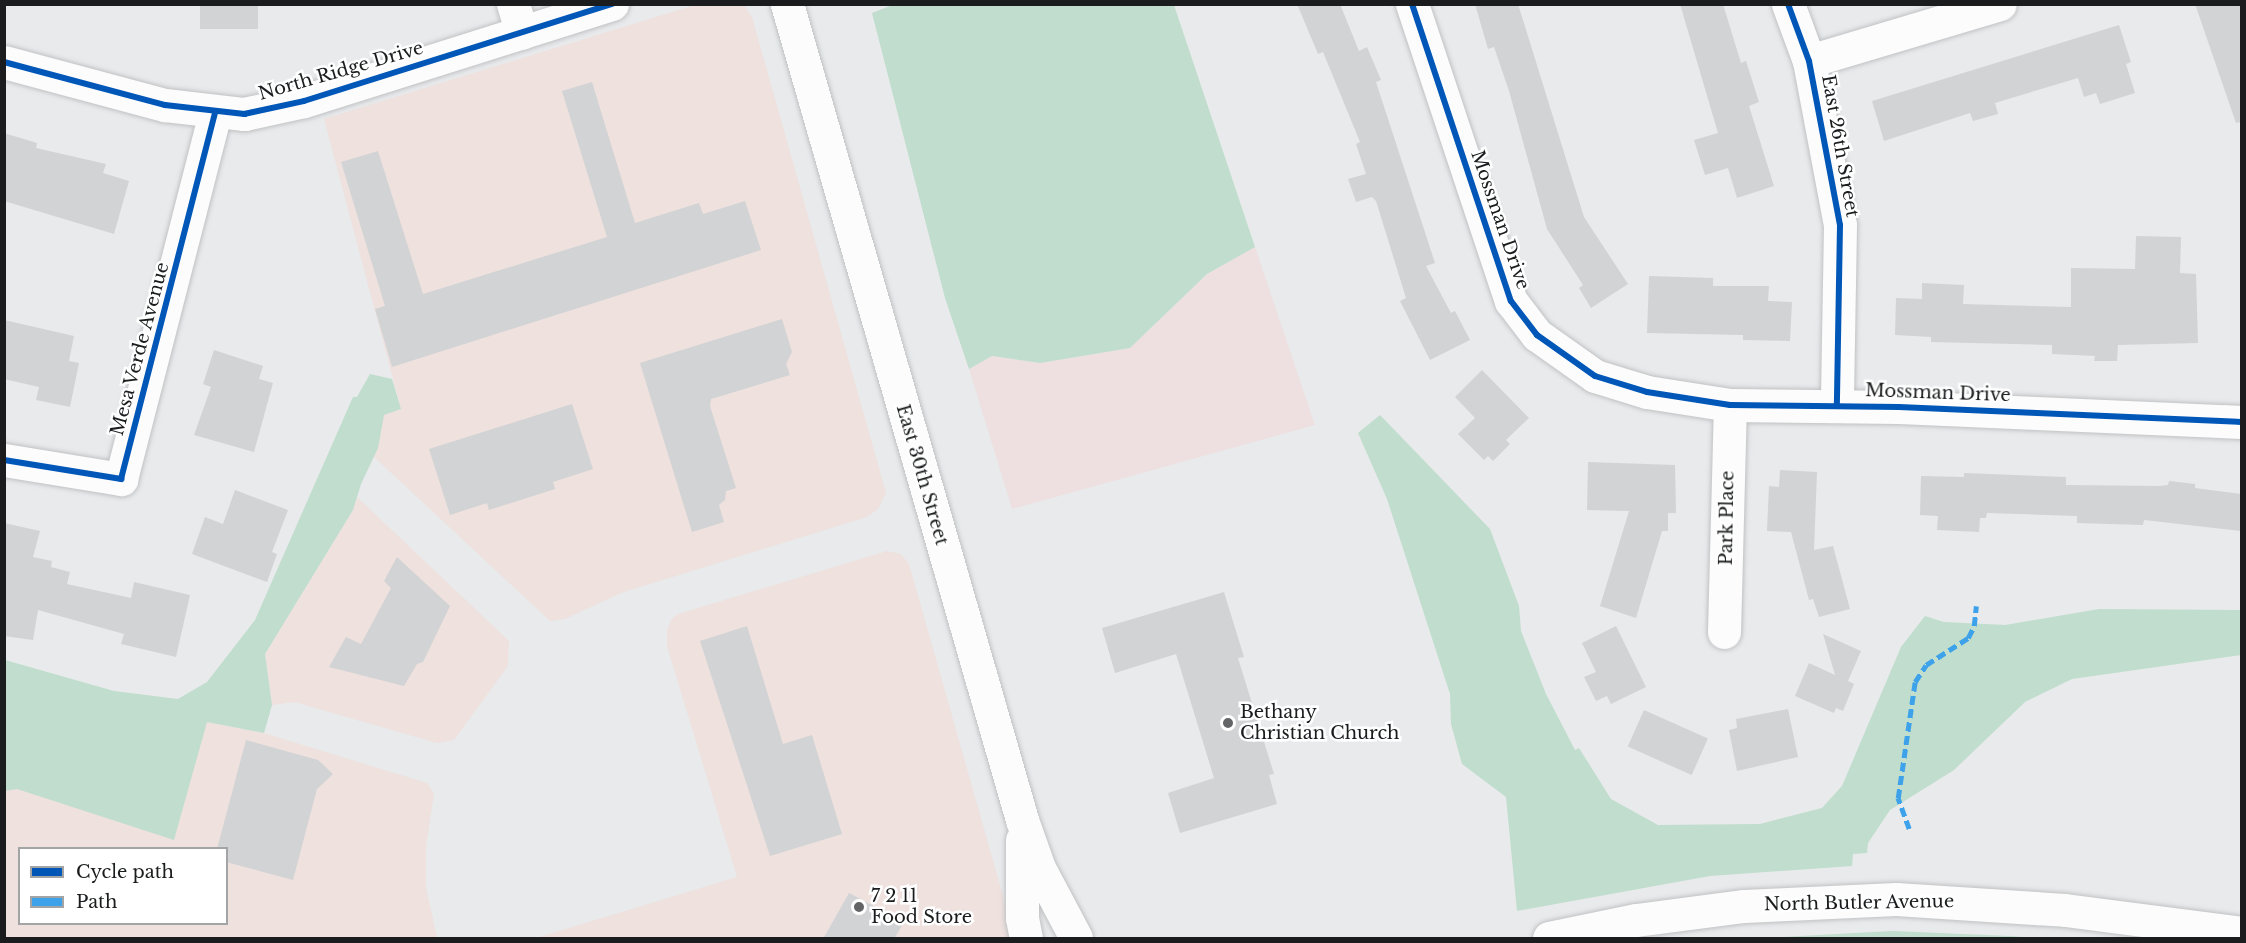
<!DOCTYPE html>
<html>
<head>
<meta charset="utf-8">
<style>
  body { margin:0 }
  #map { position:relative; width:2246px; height:943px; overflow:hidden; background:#e8eaec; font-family:"Libre Baskerville",serif }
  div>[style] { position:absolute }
  .commercial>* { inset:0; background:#eee1de }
  .industrial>* { inset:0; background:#eee0e0 }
  .green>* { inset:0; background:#c0ddcd }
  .building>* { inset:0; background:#d2d3d5; transform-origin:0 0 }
  .roads { filter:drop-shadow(0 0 2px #c0c2c4) drop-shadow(0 0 2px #c0c2c4) }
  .minor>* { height:33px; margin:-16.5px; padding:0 16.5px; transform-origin:16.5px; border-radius:16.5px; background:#fcfcfc }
  .major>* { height:33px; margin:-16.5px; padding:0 16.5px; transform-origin:16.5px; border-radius:16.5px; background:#fcfcfc }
  .quiet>* { height:4.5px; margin-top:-2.25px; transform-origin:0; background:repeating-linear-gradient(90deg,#3da2ea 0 9px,transparent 0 13.5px) }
  .cycleway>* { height:6px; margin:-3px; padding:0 3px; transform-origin:3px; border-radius:3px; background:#0057b8 }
  .dots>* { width:16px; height:16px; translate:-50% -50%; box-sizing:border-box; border:3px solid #fff; border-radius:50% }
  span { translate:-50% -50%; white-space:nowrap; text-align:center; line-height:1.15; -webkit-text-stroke:5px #fff; paint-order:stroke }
  .street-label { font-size:18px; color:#1a1c1d }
  .poi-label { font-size:18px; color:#1a1c1d }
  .left { translate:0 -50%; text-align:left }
  .frame { position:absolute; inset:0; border:6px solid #1a1c1d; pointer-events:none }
  .legend { position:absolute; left:18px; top:847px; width:210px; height:78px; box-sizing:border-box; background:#fff; border:2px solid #a3a4a5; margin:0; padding:8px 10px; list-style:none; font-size:18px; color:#1a1c1d }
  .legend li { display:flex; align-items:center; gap:12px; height:30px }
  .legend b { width:30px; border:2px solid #a3a4a5 }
</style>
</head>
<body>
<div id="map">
  <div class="commercial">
    <div style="clip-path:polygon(695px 5px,744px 5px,752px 17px,886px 493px,878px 509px,867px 517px,621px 593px,565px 619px,550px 621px,374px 457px,384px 415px,401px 409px,324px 119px)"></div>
    <div style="clip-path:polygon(357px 497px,509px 641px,508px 666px,454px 740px,437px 743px,294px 702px,272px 705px,265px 654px,353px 510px)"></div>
    <div style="clip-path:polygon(887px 551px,901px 554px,909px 564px,1015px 938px,536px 938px,737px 877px,667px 646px,667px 630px,671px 620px,678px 614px)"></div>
    <div style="clip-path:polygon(evenodd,207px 722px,264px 733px,427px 783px,434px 794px,426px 846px,426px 887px,437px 938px,5px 938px,5px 791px,207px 722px,20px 848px,226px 848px,226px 924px,20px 924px,20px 848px)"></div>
  </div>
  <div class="industrial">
    <div style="clip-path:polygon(1255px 247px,1315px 425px,1012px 509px,969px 369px,992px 356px,1040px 363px,1130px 348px,1207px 274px)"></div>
  </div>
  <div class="green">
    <div style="clip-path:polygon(895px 4px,1174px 5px,1255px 247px,1207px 274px,1130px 348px,1040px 363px,992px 356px,969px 369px,945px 298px,872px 13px)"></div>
    <div style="clip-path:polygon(370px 374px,392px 379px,401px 409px,384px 415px,378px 448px,361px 484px,353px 510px,265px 654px,272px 705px,264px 733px,207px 722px,174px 840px,17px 789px,5px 791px,5px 660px,114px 691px,178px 699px,207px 682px,255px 620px,353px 397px,357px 397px)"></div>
    <div style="clip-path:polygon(1380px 415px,1490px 529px,1519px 606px,1521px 631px,1546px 694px,1575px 750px,1579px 748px,1611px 799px,1658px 825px,1760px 824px,1822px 808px,1842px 786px,1901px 647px,1925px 616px,1944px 622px,2005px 625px,2099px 609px,2241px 610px,2241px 655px,2072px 679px,2025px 702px,1954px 770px,1890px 810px,1868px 843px,1867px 853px,1853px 854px,1852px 866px,1710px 876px,1517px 911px,1506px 797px,1462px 764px,1451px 724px,1450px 694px,1387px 499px,1358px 433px)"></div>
    <div style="clip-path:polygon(1892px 931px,2010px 936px,2036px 938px,1766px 938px)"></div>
  </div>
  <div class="building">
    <div style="left:200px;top:4px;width:58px;height:25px"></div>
    <div style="clip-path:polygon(1297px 4px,1340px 4px,1359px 51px,1367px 47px,1381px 80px,1376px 82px,1435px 263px,1426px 266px,1451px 313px,1455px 311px,1470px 340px,1430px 360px,1400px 301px,1406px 298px,1376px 201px,1372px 197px,1356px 202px,1348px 179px,1366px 174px,1356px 144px,1360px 142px,1323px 52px,1318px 54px)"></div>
    <div style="clip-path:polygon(1475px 4px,1518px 4px,1584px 217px,1628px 284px,1591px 308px,1579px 288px,1583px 285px,1547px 229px,1509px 91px,1494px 47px,1488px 49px)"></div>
    <div style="clip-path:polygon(1680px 4px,1723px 4px,1741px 63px,1746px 61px,1759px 102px,1749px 106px,1774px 186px,1737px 198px,1728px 168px,1705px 175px,1694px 140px,1718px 133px)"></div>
    <div style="clip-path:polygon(2195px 4px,2241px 4px,2241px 122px,2236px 123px)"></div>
    <div style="clip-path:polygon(2119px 25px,2131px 62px,2126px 64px,2135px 93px,2100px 104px,2096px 93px,2084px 97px,2078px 78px,1995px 103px,1998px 114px,1973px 121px,1970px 113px,1884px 141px,1872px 101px)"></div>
    <div style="clip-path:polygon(592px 82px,635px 223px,699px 203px,703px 214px,745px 201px,761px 250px,392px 367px,375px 309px,385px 306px,341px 162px,378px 151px,423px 294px,607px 237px,562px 91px)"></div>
    <div style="clip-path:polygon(4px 133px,37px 143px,36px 148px,106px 164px,103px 173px,129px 181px,114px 234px,4px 201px)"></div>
    <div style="clip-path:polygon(2136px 236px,2181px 237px,2180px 273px,2196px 274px,2198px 343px,2118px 345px,2117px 361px,2094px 361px,2095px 356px,2052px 354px,2052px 345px,1931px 342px,1931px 337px,1895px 335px,1896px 298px,1922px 299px,1922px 283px,1964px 285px,1963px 304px,2071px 307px,2071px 268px,2135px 269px)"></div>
    <div style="clip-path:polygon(1649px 276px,1713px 278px,1713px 286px,1769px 286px,1768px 301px,1792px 302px,1790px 341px,1743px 340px,1743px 335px,1647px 333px)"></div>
    <div style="clip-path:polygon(782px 319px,792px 352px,786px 364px,790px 375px,711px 399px,710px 406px,736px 488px,726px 491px,725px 500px,719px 505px,724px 522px,692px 532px,640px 363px)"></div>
    <div style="clip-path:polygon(4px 320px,74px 336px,69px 361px,79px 363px,70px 407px,36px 400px,39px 387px,4px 379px)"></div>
    <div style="clip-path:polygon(214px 350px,263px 366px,259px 379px,273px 383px,254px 452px,194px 435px,211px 387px,203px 384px)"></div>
    <div style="clip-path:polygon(1482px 370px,1529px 418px,1506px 440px,1510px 444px,1493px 461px,1488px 456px,1484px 460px,1458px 434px,1475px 418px,1455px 397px)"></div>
    <div style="clip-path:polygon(572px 404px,593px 469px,553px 482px,555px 489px,489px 510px,487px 503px,450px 515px,429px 449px)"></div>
    <div style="clip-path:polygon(1588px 462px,1675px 465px,1676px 513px,1668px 513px,1668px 531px,1662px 531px,1636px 618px,1600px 606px,1629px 511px,1587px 510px)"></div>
    <div style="clip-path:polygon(1780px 470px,1817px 472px,1814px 550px,1833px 546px,1850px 609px,1819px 617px,1813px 599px,1809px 600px,1791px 532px,1767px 531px,1769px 486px,1779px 487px)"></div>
    <div style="clip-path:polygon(1964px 473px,2066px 477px,2066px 485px,2159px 486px,2168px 485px,2169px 481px,2195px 484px,2195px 488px,2241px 494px,2241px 531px,2144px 520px,2143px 525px,2077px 523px,2077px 516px,1987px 513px,1986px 518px,1980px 518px,1979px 532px,1937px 530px,1938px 516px,1920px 515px,1921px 476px,1964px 477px)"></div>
    <div style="clip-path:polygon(235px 490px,288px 510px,272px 552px,277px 554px,267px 582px,192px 554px,205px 517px,223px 524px)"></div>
    <div style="clip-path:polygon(4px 523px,40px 531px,33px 557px,52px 561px,51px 567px,70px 572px,67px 584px,131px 598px,134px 582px,190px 595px,176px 657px,121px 644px,124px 634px,38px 610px,33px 640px,4px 636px)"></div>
    <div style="clip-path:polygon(397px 557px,450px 606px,423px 662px,417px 664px,404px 686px,329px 667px,346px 637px,361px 644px,391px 588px,384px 581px)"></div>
    <div style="clip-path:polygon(1224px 592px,1244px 657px,1238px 658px,1274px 774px,1269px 775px,1277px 804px,1180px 833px,1168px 793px,1214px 778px,1176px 654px,1115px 673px,1102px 628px)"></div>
    <div style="clip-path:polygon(747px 626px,783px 744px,812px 735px,842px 834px,770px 856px,700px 641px)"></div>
    <div style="clip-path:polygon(1616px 626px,1646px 687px,1611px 704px,1607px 696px,1596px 701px,1584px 677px,1596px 672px,1582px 643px)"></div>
    <div style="clip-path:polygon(1823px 634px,1861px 651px,1848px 681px,1854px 684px,1843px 711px,1836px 708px,1834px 713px,1795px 696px,1809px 663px,1835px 675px)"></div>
    <div style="clip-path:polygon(1788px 709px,1798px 757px,1737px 771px,1729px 730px,1737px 728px,1736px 719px)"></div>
    <div style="left:1644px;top:710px;width:70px;height:40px;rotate:24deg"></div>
    <div style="clip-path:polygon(246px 740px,318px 760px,333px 774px,317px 789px,293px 880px,226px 862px,226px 849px,217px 849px)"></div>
    <div style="clip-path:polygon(849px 893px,904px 922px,894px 939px,823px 939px)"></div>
  </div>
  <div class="roads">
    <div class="minor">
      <div style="left:513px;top:4px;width:30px;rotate:73deg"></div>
      <div style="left:1412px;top:4px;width:313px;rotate:71.6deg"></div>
      <div style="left:1511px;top:301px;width:43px;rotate:52.6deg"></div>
      <div style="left:1537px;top:335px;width:71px;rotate:35.3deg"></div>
      <div style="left:1595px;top:376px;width:54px;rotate:17.1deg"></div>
      <div style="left:1647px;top:392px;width:84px;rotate:8.9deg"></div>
      <div style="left:1730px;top:405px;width:169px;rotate:0.7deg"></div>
      <div style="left:1899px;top:407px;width:343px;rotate:2.5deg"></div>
      <div style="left:1788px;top:4px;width:61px;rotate:69.8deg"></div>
      <div style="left:1809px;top:61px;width:167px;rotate:79.3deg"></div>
      <div style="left:1840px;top:225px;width:180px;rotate:91deg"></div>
      <div style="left:1809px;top:61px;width:199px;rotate:-16.6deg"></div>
      <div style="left:4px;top:62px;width:167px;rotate:15deg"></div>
      <div style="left:165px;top:105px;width:80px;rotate:6.5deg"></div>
      <div style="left:244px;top:114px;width:61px;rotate:-12.2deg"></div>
      <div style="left:304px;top:101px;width:323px;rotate:-17.5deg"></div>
      <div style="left:4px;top:460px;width:119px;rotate:9.2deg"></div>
      <div style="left:121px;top:479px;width:378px;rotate:-75.6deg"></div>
      <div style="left:1724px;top:632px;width:227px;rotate:-88.5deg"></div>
    </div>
    <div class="major">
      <div style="left:787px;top:4px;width:849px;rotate:73.93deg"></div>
      <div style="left:1022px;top:820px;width:51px;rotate:70.5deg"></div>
      <div style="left:1039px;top:868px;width:79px;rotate:62.1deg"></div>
      <div style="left:1022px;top:840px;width:78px;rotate:90deg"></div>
      <div style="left:1022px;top:918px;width:20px;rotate:79deg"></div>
      <div style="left:1549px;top:938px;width:89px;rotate:-11.7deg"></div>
      <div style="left:1636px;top:920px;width:109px;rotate:-7.4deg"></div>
      <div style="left:1744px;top:906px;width:152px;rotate:-2.6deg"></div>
      <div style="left:1896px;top:899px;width:169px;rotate:3.7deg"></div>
      <div style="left:2065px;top:910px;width:178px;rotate:7.4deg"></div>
    </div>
  </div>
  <div class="quiet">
    <div style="left:1909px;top:829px;width:33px;rotate:-110deg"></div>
    <div style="left:1898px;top:798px;width:117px;rotate:-81.7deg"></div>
    <div style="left:1915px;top:682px;width:20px;rotate:-57deg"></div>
    <div style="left:1926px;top:665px;width:50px;rotate:-32.7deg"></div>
    <div style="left:1968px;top:638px;width:13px;rotate:-63deg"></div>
    <div style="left:1974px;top:626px;width:20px;rotate:-84deg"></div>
  </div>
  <div class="cycleway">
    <div style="left:1412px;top:4px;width:313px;rotate:71.6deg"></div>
    <div style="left:1511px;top:301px;width:43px;rotate:52.6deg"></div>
    <div style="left:1537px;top:335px;width:71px;rotate:35.3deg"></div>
    <div style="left:1595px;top:376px;width:54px;rotate:17.1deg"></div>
    <div style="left:1647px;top:392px;width:84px;rotate:8.9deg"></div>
    <div style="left:1730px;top:405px;width:169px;rotate:0.7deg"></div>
    <div style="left:1899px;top:407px;width:343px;rotate:2.5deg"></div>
    <div style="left:1788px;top:4px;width:61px;rotate:69.8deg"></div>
    <div style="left:1809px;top:61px;width:167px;rotate:79.3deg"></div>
    <div style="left:1840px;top:225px;width:180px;rotate:91deg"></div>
    <div style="left:4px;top:62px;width:167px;rotate:15deg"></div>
    <div style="left:165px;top:105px;width:80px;rotate:6.5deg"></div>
    <div style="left:244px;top:114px;width:61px;rotate:-12.2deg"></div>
    <div style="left:304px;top:101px;width:323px;rotate:-17.5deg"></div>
    <div style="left:4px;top:460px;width:119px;rotate:9.2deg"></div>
    <div style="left:121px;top:479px;width:378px;rotate:-75.6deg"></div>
  </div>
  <div class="dots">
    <div style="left:1228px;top:723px;background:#626465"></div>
    <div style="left:859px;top:907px;background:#626465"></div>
  </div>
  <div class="street-label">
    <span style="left:341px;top:71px;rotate:-16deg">North Ridge Drive</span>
    <span style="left:1840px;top:146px;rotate:80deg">East 26th Street</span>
    <span style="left:1500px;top:220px;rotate:71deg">Mossman Drive</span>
    <span style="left:140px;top:349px;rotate:-75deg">Mesa Verde Avenue</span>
    <span style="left:1938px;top:393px;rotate:2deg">Mossman Drive</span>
    <span style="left:922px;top:475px;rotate:74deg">East 30th Street</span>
    <span style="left:1727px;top:518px;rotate:-89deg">Park Place</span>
    <span style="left:1859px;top:903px;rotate:-1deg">North Butler Avenue</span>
  </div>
  <div class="poi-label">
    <span class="left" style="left:1240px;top:723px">Bethany<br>Christian Church</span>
    <span class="left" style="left:871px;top:907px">7 2 11<br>Food Store</span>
  </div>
  <div class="frame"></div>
  <ul class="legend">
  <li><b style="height:8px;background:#0057b8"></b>Cycle path</li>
  <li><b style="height:8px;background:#3da2ea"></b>Path</li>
  </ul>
</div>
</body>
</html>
